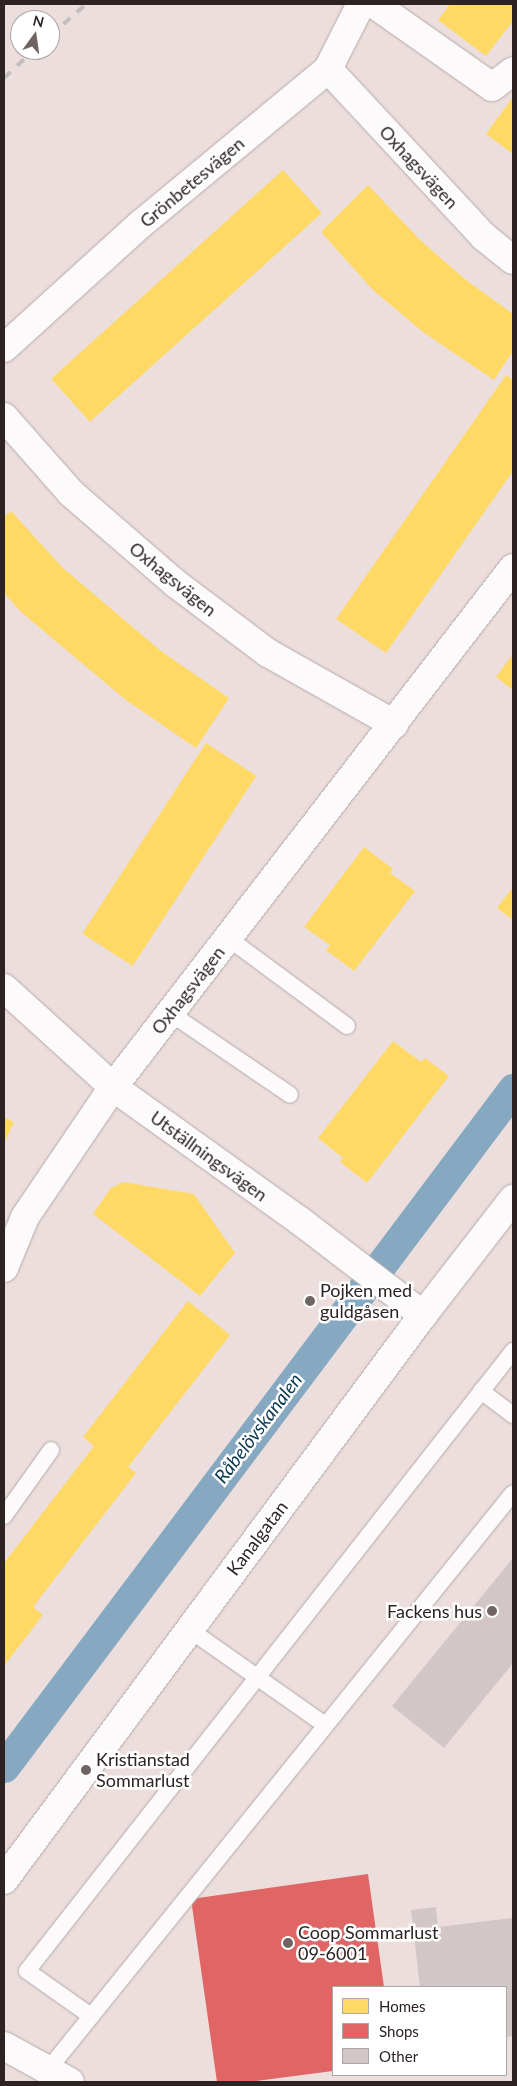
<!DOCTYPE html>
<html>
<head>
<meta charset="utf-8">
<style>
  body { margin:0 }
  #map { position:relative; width:517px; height:2086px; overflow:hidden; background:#ecdedd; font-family:Lato,sans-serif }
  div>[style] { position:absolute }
  .homes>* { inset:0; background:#ffd966; transform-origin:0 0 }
  .shops>* { inset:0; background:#e06666 }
  .canal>* { height:31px; margin:-15.5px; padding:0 15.5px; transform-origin:15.5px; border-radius:15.5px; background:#86a9c1 }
  .building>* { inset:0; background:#d2c7c6 }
  .roads { filter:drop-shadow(0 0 1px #b4aaa9) drop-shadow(0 0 1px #b4aaa9) }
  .lane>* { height:16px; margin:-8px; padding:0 8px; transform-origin:8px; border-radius:8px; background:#fcfafa }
  .street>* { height:28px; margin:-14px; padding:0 14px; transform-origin:14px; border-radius:14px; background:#fcfafa }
  .secondary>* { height:28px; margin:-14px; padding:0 14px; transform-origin:14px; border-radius:14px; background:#fcfafa }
  .rail>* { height:4px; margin-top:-2px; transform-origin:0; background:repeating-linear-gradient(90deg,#c3bfbf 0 9px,transparent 0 18px) }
  .dots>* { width:14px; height:14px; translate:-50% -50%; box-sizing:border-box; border:2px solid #fff; border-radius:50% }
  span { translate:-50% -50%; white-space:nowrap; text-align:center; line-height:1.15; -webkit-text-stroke:5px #fff; paint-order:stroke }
  .street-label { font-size:18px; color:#2c2322 }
  .poi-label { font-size:18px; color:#2c2322 }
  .left { translate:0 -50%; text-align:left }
  .right { translate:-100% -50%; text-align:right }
  .water-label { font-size:19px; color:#093851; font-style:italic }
  .frame { position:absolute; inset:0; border:5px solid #2c2322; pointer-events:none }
  .legend { position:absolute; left:332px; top:1986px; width:175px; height:90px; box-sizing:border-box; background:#fff; border:1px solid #aba7a7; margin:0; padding:6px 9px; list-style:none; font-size:15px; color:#2c2322 }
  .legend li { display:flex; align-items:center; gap:10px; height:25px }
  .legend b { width:25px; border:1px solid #aba7a7 }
  .north { position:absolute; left:10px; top:10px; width:50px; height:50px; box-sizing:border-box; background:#fff; border:1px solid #aba7a7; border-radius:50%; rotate:14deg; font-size:14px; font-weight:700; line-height:20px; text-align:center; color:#2c2322 }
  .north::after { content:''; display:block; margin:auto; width:18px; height:22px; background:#6f6463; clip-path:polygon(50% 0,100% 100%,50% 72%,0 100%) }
</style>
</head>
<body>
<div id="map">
  <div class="homes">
    <div style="clip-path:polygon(450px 4px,513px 4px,513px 21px,486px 56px,438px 20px)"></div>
    <div style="clip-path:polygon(513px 97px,513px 154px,486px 134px)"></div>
    <div style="left:283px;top:170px;width:58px;height:312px;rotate:48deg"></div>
    <div style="clip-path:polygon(368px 185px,420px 240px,466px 280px,513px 314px,513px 351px,494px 380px,423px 332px,373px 290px,321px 232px)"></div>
    <div style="clip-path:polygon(506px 375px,513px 380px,513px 471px,386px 653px,336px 619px)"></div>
    <div style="clip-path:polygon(11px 511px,63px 568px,161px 651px,229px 698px,196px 748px,126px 700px,21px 612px,4px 593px,4px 517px)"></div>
    <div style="clip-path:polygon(513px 654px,513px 690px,496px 677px)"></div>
    <div style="left:206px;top:743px;width:60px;height:227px;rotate:33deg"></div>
    <div style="clip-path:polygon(364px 847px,393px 869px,390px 873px,415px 891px,354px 971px,326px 950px,330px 945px,304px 927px)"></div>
    <div style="clip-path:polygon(513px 887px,513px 920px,497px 908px)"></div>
    <div style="clip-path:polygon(393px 1041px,421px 1062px,425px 1058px,449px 1076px,367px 1183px,340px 1162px,343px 1158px,318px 1138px)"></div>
    <div style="clip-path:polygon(4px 1117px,14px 1122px,4px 1143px)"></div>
    <div style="clip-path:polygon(123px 1182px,194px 1194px,235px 1253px,200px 1296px,93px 1214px,110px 1189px)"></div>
    <div style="clip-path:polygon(188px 1301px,230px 1335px,128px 1467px,136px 1473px,33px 1607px,43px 1615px,4px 1666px,4px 1563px,94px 1446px,83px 1437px)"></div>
  </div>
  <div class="shops">
    <div style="clip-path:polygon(368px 1874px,384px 1987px,333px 1987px,333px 2071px,249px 2082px,217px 2082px,191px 1899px)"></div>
  </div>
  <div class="canal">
    <div style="left:4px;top:1767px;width:848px;rotate:-53.1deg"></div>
  </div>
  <div class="building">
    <div style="clip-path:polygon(513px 1558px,513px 1663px,444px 1748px,392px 1706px)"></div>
    <div style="clip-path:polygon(436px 1907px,438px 1927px,513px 1918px,513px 2036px,506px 2037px,506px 1987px,420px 1987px,411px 1910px)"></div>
  </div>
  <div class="roads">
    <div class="lane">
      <div style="left:228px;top:938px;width:148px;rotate:36.5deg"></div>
      <div style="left:170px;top:1013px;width:145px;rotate:34.3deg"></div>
      <div style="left:481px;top:1391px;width:40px;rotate:37deg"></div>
      <div style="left:4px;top:1516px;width:81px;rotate:-54.5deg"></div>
      <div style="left:190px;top:1630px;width:165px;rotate:35.1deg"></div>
      <div style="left:91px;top:2016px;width:78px;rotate:-144.9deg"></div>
      <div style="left:27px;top:1971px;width:788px;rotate:-51.91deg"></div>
      <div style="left:47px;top:2071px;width:742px;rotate:-51.12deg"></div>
    </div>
    <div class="street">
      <div style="left:374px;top:4px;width:144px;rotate:35.1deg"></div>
      <div style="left:492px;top:87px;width:26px;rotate:-37deg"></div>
      <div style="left:328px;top:69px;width:228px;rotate:47.1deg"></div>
      <div style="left:483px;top:236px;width:38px;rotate:39deg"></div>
      <div style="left:4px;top:348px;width:186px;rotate:-42.2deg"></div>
      <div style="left:142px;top:223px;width:241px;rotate:-39.6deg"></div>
      <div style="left:328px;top:69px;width:73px;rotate:-63.1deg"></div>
      <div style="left:4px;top:417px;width:101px;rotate:48.6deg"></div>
      <div style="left:71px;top:493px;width:138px;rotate:40.9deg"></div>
      <div style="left:175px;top:583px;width:116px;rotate:37deg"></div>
      <div style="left:268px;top:653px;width:145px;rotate:29.4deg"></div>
      <div style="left:4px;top:988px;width:147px;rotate:42.2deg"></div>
      <div style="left:113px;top:1087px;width:230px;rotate:35.6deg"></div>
      <div style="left:300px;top:1221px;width:155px;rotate:37.4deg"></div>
      <div style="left:4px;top:1268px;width:55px;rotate:-67.6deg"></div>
      <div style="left:25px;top:1217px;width:157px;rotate:-55.9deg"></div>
      <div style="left:113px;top:1087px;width:655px;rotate:-52.38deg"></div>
      <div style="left:4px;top:2046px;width:75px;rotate:28.6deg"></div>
    </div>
    <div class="secondary">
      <div style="left:4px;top:1880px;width:703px;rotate:-53.44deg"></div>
      <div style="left:423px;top:1315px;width:147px;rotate:-52.2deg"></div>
    </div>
  </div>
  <div class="rail">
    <div style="left:50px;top:36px;width:48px;rotate:-41.6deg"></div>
    <div style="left:4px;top:78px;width:41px;rotate:-43deg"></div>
  </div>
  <div class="dots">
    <div style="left:310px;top:1301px;background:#6f6463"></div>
    <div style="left:492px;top:1611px;background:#6f6463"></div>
    <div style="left:86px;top:1770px;background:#6f6463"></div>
    <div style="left:288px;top:1943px;background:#6f6463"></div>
  </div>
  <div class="street-label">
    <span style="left:419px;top:167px;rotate:47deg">Oxhagsvägen</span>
    <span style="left:192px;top:182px;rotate:-40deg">Grönbetesvägen</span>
    <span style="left:173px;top:579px;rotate:39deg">Oxhagsvägen</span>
    <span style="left:188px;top:990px;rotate:-52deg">Oxhagsvägen</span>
    <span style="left:209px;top:1156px;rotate:36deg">Utställningsvägen</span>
    <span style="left:257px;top:1538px;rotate:-53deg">Kanalgatan</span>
  </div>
  <div class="poi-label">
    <span class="left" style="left:320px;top:1301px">Pojken med<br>guldgåsen</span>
    <span class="right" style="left:482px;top:1611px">Fackens hus</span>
    <span class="left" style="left:96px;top:1770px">Kristianstad<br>Sommarlust</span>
    <span class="left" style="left:298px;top:1943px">Coop Sommarlust<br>09-6001</span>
  </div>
  <div class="water-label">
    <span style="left:258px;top:1428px;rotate:-53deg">Råbelövskanalen</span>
  </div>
  <div class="frame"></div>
  <ul class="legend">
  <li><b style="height:14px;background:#ffd966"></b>Homes</li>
  <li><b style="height:14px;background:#e06666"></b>Shops</li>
  <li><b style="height:14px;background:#d2c7c6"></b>Other</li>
  </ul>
  <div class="north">N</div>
</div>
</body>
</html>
